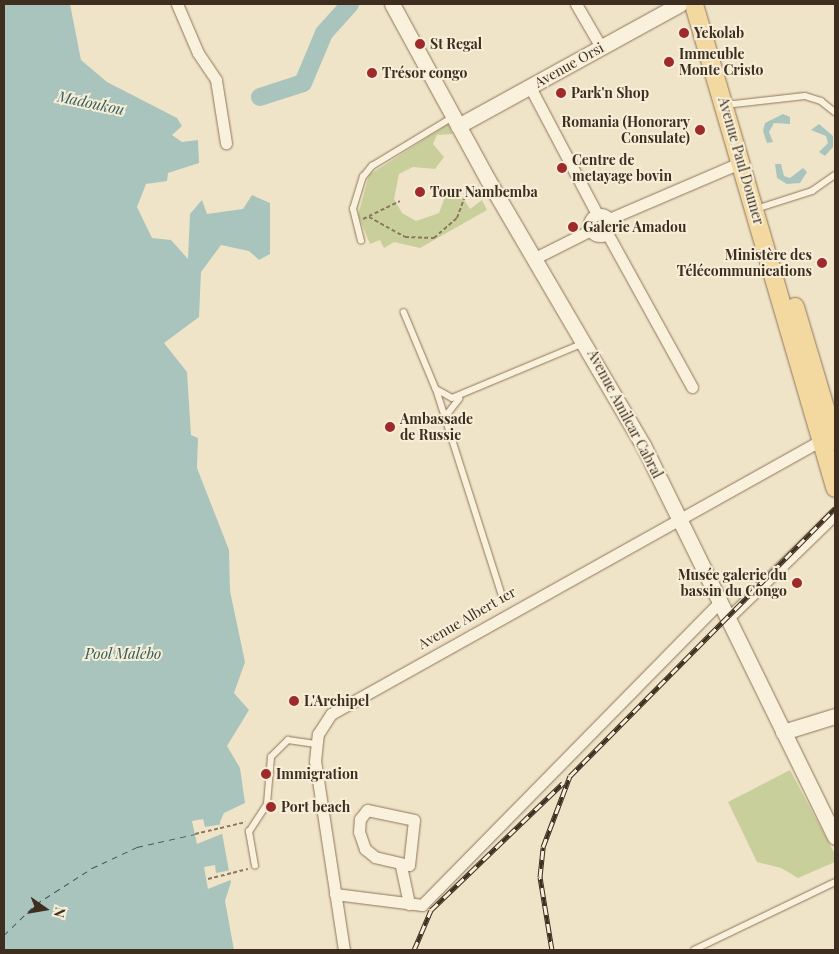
<!DOCTYPE html>
<html>
<head>
<meta charset="utf-8">
<style>
  body { margin:0 }
  #map { position:relative; width:839px; height:954px; overflow:hidden; background:#f0e4c8; font-family:"Playfair Display",serif }
  div>[style] { position:absolute }
  .green>* { inset:0; background:#c9cf9b }
  .water>* { inset:0; background:#a9c4bc }
  .pier>* { inset:0; background:#f0e4c8 }
  .river>* { height:18px; margin:-9px; padding:0 9px; transform-origin:9px; border-radius:9px; background:#a9c4bc }
  .ferry>* { height:1px; margin-top:-0.5px; transform-origin:0; background:repeating-linear-gradient(90deg,#2f5d5a 0 6px,transparent 0 11px) }
  .path>* { height:2px; margin-top:-1px; transform-origin:0; background:repeating-linear-gradient(90deg,#8d765c 0 4px,transparent 0 6.5px) }
  .roads { filter:drop-shadow(0 0 1px #8d765c) drop-shadow(0 0 1px #8d765c) }
  .lane>* { height:5.5px; margin:-2.75px; padding:0 2.75px; transform-origin:2.75px; border-radius:2.75px; background:#faf1dc }
  .street>* { height:11px; margin:-5.5px; padding:0 5.5px; transform-origin:5.5px; border-radius:5.5px; background:#faf1dc }
  .street>.ring { margin:-5.5px; padding:0; box-sizing:content-box; background:none; border:11px solid #faf1dc; border-radius:50% }
  .secondary>* { height:15px; margin:-7.5px; padding:0 7.5px; transform-origin:7.5px; border-radius:7.5px; background:#faf1dc }
  .primary>* { height:18px; margin:-9px; padding:0 9px; transform-origin:9px; border-radius:9px; background:#f3d9a0 }
  .rail>* { height:5px; margin-top:-2.5px; transform-origin:0; background:repeating-linear-gradient(90deg,#f7eed8 0 9px,#3d2e20 0 18px); box-sizing:border-box; border-block:1px solid #3d2e20 }
  .dots>* { width:14px; height:14px; translate:-50% -50%; box-sizing:border-box; border:2px solid #f7eed8; border-radius:50% }
  span { translate:-50% -50%; white-space:nowrap; text-align:center; line-height:1.15; -webkit-text-stroke:4px #f7eed8; paint-order:stroke }
  .poi-label { font-size:14px; color:#3d2e20; font-weight:700 }
  .left { translate:0 -50%; text-align:left }
  .right { translate:-100% -50%; text-align:right }
  .street-label { font-size:14px; color:#3d2e20 }
  .water-label { font-size:15px; color:#2f5d5a; font-style:italic }
  .frame { position:absolute; inset:0; border:5px solid #3d2e20; pointer-events:none }
  .north { position:absolute; left:20px; top:884px; width:50px; height:50px; -webkit-text-stroke:4px #f7eed8; paint-order:stroke; rotate:103deg; font-size:14px; font-weight:700; line-height:20px; text-align:center; color:#3d2e20 }
  .north::after { content:''; display:block; margin:auto; width:18px; height:22px; background:#3d2e20; clip-path:polygon(50% 0,100% 100%,50% 72%,0 100%) }
</style>
</head>
<body>
<div id="map">
  <div class="green">
    <div style="clip-path:polygon(448px 124px,453px 134px,437px 135px,433px 144px,444px 157px,435px 169px,413px 167px,399px 174px,394px 199px,402px 213px,416px 221px,439px 213px,446px 194px,461px 195px,470px 209px,482px 200px,487px 210px,420px 248px,394px 242px,384px 248px,380px 240px,370px 244px,358px 215px,369px 175px)"></div>
    <div style="clip-path:polygon(790px 770px,835px 854px,835px 862px,798px 878px,781px 868px,757px 862px,728px 802px)"></div>
  </div>
  <div class="water">
    <div style="clip-path:polygon(4px 4px,70px 4px,81px 60px,107px 82px,177px 118px,182px 126px,172px 135px,182px 142px,198px 140px,199px 163px,168px 173px,167px 181px,146px 184px,137px 207px,152px 238px,171px 240px,188px 259px,190px 214px,202px 200px,207px 214px,243px 209px,252px 195px,270px 203px,270px 254px,259px 260px,249px 251px,221px 245px,201px 272px,199px 317px,164px 343px,187px 372px,191px 435px,198px 438px,197px 468px,229px 550px,230px 591px,245px 662px,234px 693px,249px 710px,227px 746px,240px 768px,245px 803px,224px 813px,220px 822px,231px 882px,225px 901px,234px 950px,4px 950px)"></div>
    <div style="clip-path:polygon(783px 114px,790px 117px,790px 124px,774px 123px,769px 132px,773px 142px,767px 143px,763px 131px,765px 123px)"></div>
    <div style="clip-path:polygon(819px 124px,833px 136px,833px 147px,825px 156px,819px 152px,828px 143px,826px 136px,811px 130px)"></div>
    <div style="clip-path:polygon(775px 164px,781px 164px,784px 176px,790px 178px,803px 168px,807px 172px,800px 183px,787px 184px,777px 178px)"></div>
  </div>
  <div class="pier">
    <div style="clip-path:polygon(203px 819px,205px 827px,223px 824px,224px 833px,197px 844px,192px 821px)"></div>
    <div style="clip-path:polygon(215px 865px,216px 873px,231px 870px,233px 879px,208px 889px,204px 867px)"></div>
  </div>
  <div class="river">
    <div style="left:260px;top:97px;width:45px;rotate:-18deg"></div>
    <div style="left:303px;top:83px;width:54px;rotate:-67.2deg"></div>
    <div style="left:324px;top:33px;width:39px;rotate:-48deg"></div>
  </div>
  <div class="ferry">
    <div style="left:4px;top:935px;width:45px;rotate:-44.1deg"></div>
    <div style="left:36px;top:904px;width:67px;rotate:-32.7deg"></div>
    <div style="left:92px;top:868px;width:50px;rotate:-25deg"></div>
    <div style="left:137px;top:847px;width:59px;rotate:-12.6deg"></div>
  </div>
  <div class="path">
    <div style="left:369px;top:217px;width:41px;rotate:29.1deg"></div>
    <div style="left:405px;top:237px;width:29px;rotate:2deg"></div>
    <div style="left:434px;top:238px;width:30px;rotate:-41deg"></div>
    <div style="left:457px;top:218px;width:33px;rotate:-70deg"></div>
    <div style="left:363px;top:219px;width:41px;rotate:-25.9deg"></div>
    <div style="left:195px;top:834px;width:52px;rotate:-13.2deg"></div>
    <div style="left:208px;top:879px;width:41px;rotate:-14deg"></div>
  </div>
  <div class="roads">
    <div class="lane">
      <div style="left:734px;top:104px;width:71px;rotate:-6.4deg"></div>
      <div style="left:805px;top:96px;width:17px;rotate:17deg"></div>
      <div style="left:821px;top:101px;width:18px;rotate:38deg"></div>
      <div style="left:756px;top:209px;width:59px;rotate:-17.8deg"></div>
      <div style="left:812px;top:191px;width:28px;rotate:-35deg"></div>
      <div style="left:361px;top:241px;width:33px;rotate:-104deg"></div>
      <div style="left:353px;top:209px;width:34px;rotate:-73deg"></div>
      <div style="left:363px;top:177px;width:14px;rotate:-51deg"></div>
      <div style="left:372px;top:166px;width:95px;rotate:-31.2deg"></div>
      <div style="left:404px;top:312px;width:83px;rotate:67.4deg"></div>
      <div style="left:436px;top:389px;width:18px;rotate:29deg"></div>
      <div style="left:452px;top:398px;width:141px;rotate:-22.6deg"></div>
      <div style="left:437px;top:391px;width:214px;rotate:72.3deg"></div>
      <div style="left:445px;top:417px;width:23px;rotate:-52deg"></div>
      <div style="left:255px;top:866px;width:35px;rotate:-100deg"></div>
      <div style="left:249px;top:832px;width:33px;rotate:-57deg"></div>
      <div style="left:267px;top:804px;width:47px;rotate:-85.1deg"></div>
      <div style="left:271px;top:757px;width:24px;rotate:-45deg"></div>
      <div style="left:288px;top:740px;width:28px;rotate:8deg"></div>
      <div style="left:694px;top:950px;width:157px;rotate:-25.7deg"></div>
    </div>
    <div class="street">
      <div style="left:177px;top:4px;width:53px;rotate:66.8deg"></div>
      <div style="left:198px;top:53px;width:32px;rotate:56deg"></div>
      <div style="left:216px;top:80px;width:64px;rotate:81deg"></div>
      <div style="left:576px;top:4px;width:50px;rotate:59.8deg"></div>
      <div style="left:530px;top:87px;width:144px;rotate:62.2deg"></div>
      <div class="ring" style="left:589px;top:214px;width:11px;height:11px"></div>
      <div style="left:609px;top:219px;width:145px;rotate:-23.2deg"></div>
      <div style="left:607px;top:233px;width:176px;rotate:61.1deg"></div>
      <div style="left:537px;top:257px;width:60px;rotate:-26.6deg"></div>
      <div style="left:726px;top:620px;width:152px;rotate:-44.2deg"></div>
      <div style="left:367px;top:810px;width:48px;rotate:12deg"></div>
      <div style="left:414px;top:820px;width:45px;rotate:96.3deg"></div>
      <div style="left:409px;top:865px;width:35px;rotate:-167deg"></div>
      <div style="left:375px;top:857px;width:13px;rotate:-141deg"></div>
      <div style="left:365px;top:849px;width:18px;rotate:-109deg"></div>
      <div style="left:359px;top:832px;width:13px;rotate:-86deg"></div>
      <div style="left:360px;top:819px;width:11px;rotate:-52deg"></div>
      <div style="left:401px;top:866px;width:39px;rotate:78deg"></div>
      <div style="left:335px;top:894px;width:88px;rotate:7.2deg"></div>
      <div style="left:422px;top:905px;width:424px;rotate:-45.5deg"></div>
      <div style="left:344px;top:950px;width:191px;rotate:-98.7deg"></div>
      <div style="left:315px;top:761px;width:27px;rotate:-84deg"></div>
      <div style="left:318px;top:734px;width:24px;rotate:-57deg"></div>
      <div style="left:331px;top:714px;width:566px;rotate:-29.19deg"></div>
    </div>
    <div class="secondary">
      <div style="left:392px;top:4px;width:200px;rotate:61.4deg"></div>
      <div style="left:488px;top:180px;width:307px;rotate:59.7deg"></div>
      <div style="left:643px;top:445px;width:436px;rotate:63.9deg"></div>
      <div style="left:458px;top:126px;width:253px;rotate:-28.8deg"></div>
      <div style="left:783px;top:732px;width:54px;rotate:-17.1deg"></div>
    </div>
    <div class="primary">
      <div style="left:695px;top:8px;width:500px;rotate:73.7deg"></div>
      <div style="left:795px;top:307px;width:140px;rotate:73.4deg"></div>
    </div>
  </div>
  <div class="rail">
    <div style="left:414px;top:950px;width:43px;rotate:-67deg"></div>
    <div style="left:431px;top:910px;width:183px;rotate:-43.9deg"></div>
    <div style="left:552px;top:950px;width:74px;rotate:-99.3deg"></div>
    <div style="left:540px;top:877px;width:30px;rotate:-84deg"></div>
    <div style="left:543px;top:847px;width:76px;rotate:-69.2deg"></div>
    <div style="left:570px;top:776px;width:377px;rotate:-45.3deg"></div>
  </div>
  <div class="dots">
    <div style="left:684px;top:33px;background:#9e2a2b"></div>
    <div style="left:420px;top:44px;background:#9e2a2b"></div>
    <div style="left:669px;top:62px;background:#9e2a2b"></div>
    <div style="left:372px;top:73px;background:#9e2a2b"></div>
    <div style="left:561px;top:93px;background:#9e2a2b"></div>
    <div style="left:700px;top:130px;background:#9e2a2b"></div>
    <div style="left:562px;top:168px;background:#9e2a2b"></div>
    <div style="left:420px;top:192px;background:#9e2a2b"></div>
    <div style="left:573px;top:227px;background:#9e2a2b"></div>
    <div style="left:822px;top:263px;background:#9e2a2b"></div>
    <div style="left:390px;top:427px;background:#9e2a2b"></div>
    <div style="left:797px;top:583px;background:#9e2a2b"></div>
    <div style="left:294px;top:701px;background:#9e2a2b"></div>
    <div style="left:266px;top:774px;background:#9e2a2b"></div>
    <div style="left:271px;top:807px;background:#9e2a2b"></div>
  </div>
  <div class="poi-label">
    <span class="left" style="left:694px;top:33px">Yekolab</span>
    <span class="left" style="left:430px;top:44px">St Regal</span>
    <span class="left" style="left:679px;top:62px">Immeuble<br>Monte Cristo</span>
    <span class="left" style="left:382px;top:73px">Trésor congo</span>
    <span class="left" style="left:571px;top:93px">Park'n Shop</span>
    <span class="right" style="left:690px;top:130px">Romania (Honorary<br>Consulate)</span>
    <span class="left" style="left:572px;top:168px">Centre de<br>metayage bovin</span>
    <span class="left" style="left:430px;top:192px">Tour Nambemba</span>
    <span class="left" style="left:583px;top:227px">Galerie Amadou</span>
    <span class="right" style="left:812px;top:263px">Ministère des<br>Télécommunications</span>
    <span class="left" style="left:400px;top:427px">Ambassade<br>de Russie</span>
    <span class="right" style="left:787px;top:583px">Musée galerie du<br>bassin du Congo</span>
    <span class="left" style="left:304px;top:701px">L'Archipel</span>
    <span class="left" style="left:276px;top:774px">Immigration</span>
    <span class="left" style="left:281px;top:807px">Port beach</span>
  </div>
  <div class="street-label">
    <span style="left:569px;top:65px;rotate:-29deg">Avenue Orsi</span>
    <span style="left:741px;top:161px;rotate:74deg">Avenue Paul Doumer</span>
    <span style="left:625px;top:414px;rotate:62deg">Avenue Amilcar Cabral</span>
    <span style="left:467px;top:618px;rotate:-30deg">Avenue Albert 1er</span>
  </div>
  <div class="water-label">
    <span style="left:91px;top:103px;rotate:12deg">Madoukou</span>
    <span style="left:123px;top:654px">Pool Malebo</span>
  </div>
  <div class="frame"></div>
  <div class="north">N</div>
</div>
</body>
</html>
